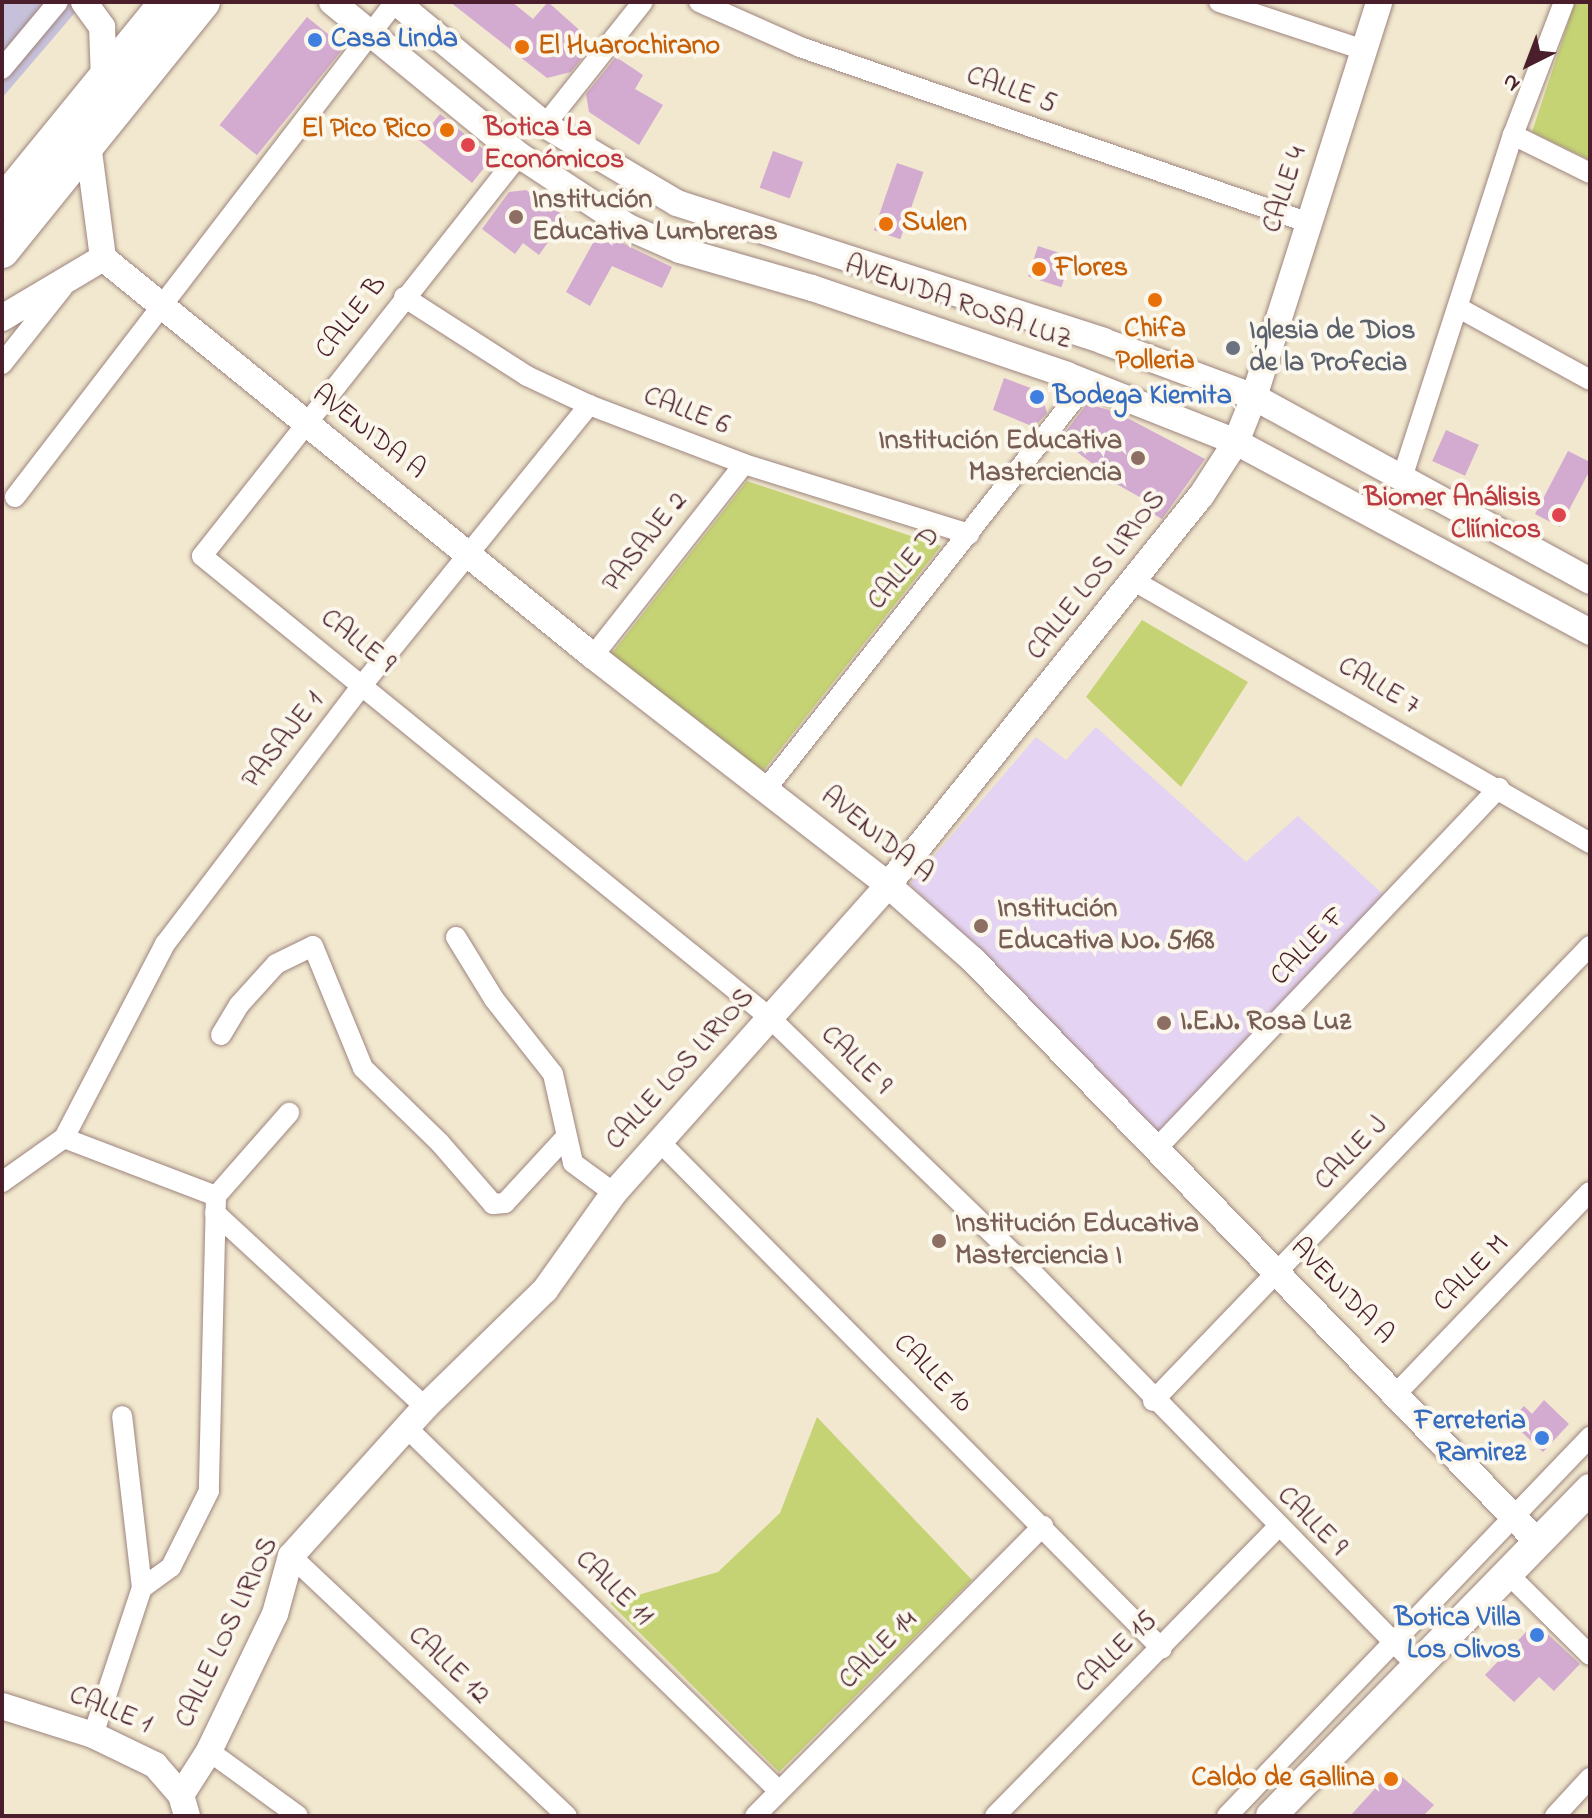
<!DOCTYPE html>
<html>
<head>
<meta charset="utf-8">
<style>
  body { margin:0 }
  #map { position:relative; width:1592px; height:1818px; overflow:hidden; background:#f1e8cf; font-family:"Indie Flower",sans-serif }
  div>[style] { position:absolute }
  .built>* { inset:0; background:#e4d3f2 }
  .industrial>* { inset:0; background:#c6c0da }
  .green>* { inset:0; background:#c5d375 }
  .building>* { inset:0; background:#d3abd0; transform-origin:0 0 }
  .roads { filter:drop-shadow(0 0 2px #9e847d) drop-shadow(0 0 2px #9e847d) }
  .minor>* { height:20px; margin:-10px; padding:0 10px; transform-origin:10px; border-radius:10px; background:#fff }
  .tertiary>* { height:26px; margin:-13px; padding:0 13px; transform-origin:13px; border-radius:13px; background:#fff }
  .secondary>* { height:30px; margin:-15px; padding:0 15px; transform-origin:15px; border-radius:15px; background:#fff }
  .trunk>* { height:34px; margin:-17px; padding:0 17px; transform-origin:17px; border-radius:17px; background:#fff }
  .dots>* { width:22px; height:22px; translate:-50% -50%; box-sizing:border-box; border:4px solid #fbf7ec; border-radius:50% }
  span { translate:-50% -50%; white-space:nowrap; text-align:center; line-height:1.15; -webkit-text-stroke:8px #fbf7ec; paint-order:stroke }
  .shop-label { font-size:28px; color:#366cbe; font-weight:700 }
  .left { translate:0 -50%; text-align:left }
  .right { translate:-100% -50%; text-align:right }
  .food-label { font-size:28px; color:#c56008; font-weight:700 }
  .street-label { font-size:28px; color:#4a1f2b }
  .health-label { font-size:28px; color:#be3a42; font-weight:700 }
  .education-label { font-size:28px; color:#785e54; font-weight:700 }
  .worship-label { font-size:28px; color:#5b616d; font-weight:700 }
  .frame { position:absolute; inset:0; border:4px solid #4a1f2b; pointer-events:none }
  .north { position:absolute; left:1488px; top:24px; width:80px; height:80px; -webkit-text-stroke:6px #fbf7ec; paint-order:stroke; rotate:222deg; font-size:22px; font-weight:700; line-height:32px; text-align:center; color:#4a1f2b }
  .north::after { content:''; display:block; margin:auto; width:28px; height:36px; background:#4a1f2b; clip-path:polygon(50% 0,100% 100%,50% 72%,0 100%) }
</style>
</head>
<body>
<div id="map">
  <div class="built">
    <div style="clip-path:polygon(1096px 727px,1246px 862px,1298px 816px,1388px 899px,1171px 1146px,910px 884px,1036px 737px,1066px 760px)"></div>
  </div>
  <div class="industrial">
    <div style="clip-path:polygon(2px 2px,84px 2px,2px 98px)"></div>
  </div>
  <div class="green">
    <div style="clip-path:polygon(1575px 2px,1590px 2px,1590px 160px,1532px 132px)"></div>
    <div style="clip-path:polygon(747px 481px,941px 546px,763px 771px,609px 657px)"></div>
    <div style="clip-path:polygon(1142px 620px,1248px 682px,1181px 787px,1086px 697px)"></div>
    <div style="clip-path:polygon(817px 1417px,972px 1580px,779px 1772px,610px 1603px,718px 1572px,780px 1513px)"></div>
  </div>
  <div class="building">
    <div style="clip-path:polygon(450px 2px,512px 2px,533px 19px,548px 2px,594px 43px,571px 72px,547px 78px)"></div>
    <div style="left:307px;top:17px;width:48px;height:139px;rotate:39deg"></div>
    <div style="clip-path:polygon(616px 57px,643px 75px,635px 89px,663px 105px,639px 145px,589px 112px,586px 94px)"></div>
    <div style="clip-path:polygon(440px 114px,487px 152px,488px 163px,472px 183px,419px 140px)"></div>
    <div style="left:773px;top:151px;width:32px;height:39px;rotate:20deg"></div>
    <div style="left:897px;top:163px;width:28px;height:71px;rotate:19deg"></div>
    <div style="clip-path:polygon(526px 190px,566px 217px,539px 255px,523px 243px,515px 254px,482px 229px,509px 192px)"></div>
    <div style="clip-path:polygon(599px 232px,672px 267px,662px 288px,612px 266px,590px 306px,566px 292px)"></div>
    <div style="left:1038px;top:246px;width:35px;height:32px;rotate:18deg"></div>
    <div style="clip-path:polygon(1004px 378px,1041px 392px,1047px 413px,1034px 427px,993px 410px)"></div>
    <div style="clip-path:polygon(1087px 404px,1116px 412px,1205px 459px,1162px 519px,1143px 508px,1145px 500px,1095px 472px,1098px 468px,1060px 439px)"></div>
    <div style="left:1446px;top:430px;width:36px;height:34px;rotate:24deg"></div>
    <div style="clip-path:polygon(1568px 451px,1590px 462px,1590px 470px,1560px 527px,1535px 514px)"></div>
    <div style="clip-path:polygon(1544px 1400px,1569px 1424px,1543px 1452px,1510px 1421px,1524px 1406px,1532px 1414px)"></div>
    <div style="clip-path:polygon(1541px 1628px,1580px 1664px,1554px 1691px,1539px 1677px,1514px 1702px,1485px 1675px,1526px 1632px)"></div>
    <div style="clip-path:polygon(1393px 1769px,1434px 1805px,1423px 1816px,1350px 1816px)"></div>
  </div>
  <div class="roads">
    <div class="minor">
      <div style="left:699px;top:2px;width:111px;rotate:24deg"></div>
      <div style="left:800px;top:47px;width:539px;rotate:19.07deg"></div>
      <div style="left:1219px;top:2px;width:153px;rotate:18.3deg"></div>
      <div style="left:2px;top:69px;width:87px;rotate:-50.1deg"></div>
      <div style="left:545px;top:125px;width:157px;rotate:-51.5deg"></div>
      <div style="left:1513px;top:135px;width:86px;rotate:26.3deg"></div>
      <div style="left:519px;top:155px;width:511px;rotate:128.33deg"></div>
      <div style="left:202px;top:556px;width:732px;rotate:39.12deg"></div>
      <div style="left:770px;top:1018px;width:356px;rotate:44.1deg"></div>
      <div style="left:1026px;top:1266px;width:558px;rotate:45.65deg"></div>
      <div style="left:404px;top:297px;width:146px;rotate:32.7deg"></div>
      <div style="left:527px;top:376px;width:68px;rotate:25.1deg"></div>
      <div style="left:589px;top:405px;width:166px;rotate:20.8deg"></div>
      <div style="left:744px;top:464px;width:236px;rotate:17.3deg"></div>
      <div style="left:1459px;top:308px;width:149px;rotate:28.8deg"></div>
      <div style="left:2px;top:364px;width:98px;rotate:-51.6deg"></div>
      <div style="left:1402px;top:478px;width:361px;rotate:-72.1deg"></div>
      <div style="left:1513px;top:135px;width:142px;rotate:-69deg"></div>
      <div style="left:15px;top:497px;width:624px;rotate:-52.49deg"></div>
      <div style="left:1136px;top:582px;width:524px;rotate:29.89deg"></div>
      <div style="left:593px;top:656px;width:244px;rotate:-51.8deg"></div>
      <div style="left:766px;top:789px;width:518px;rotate:-51.67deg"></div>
      <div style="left:456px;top:937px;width:73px;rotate:58.5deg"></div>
      <div style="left:494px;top:999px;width:95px;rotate:51.8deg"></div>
      <div style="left:553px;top:1074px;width:91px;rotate:77.3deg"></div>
      <div style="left:573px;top:1163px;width:51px;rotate:36.2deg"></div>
      <div style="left:221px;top:1035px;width:35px;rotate:-59deg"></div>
      <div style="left:239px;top:1005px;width:55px;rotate:-47.9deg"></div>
      <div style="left:276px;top:964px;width:41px;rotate:-25.9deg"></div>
      <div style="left:313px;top:946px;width:132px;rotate:67.7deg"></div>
      <div style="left:363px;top:1068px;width:107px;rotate:44.2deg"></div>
      <div style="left:440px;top:1143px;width:81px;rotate:49deg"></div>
      <div style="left:493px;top:1204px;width:12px;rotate:-5deg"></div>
      <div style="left:505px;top:1203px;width:88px;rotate:-47.3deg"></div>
      <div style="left:64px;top:1138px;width:163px;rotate:20.9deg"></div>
      <div style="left:216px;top:1196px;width:295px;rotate:91.4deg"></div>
      <div style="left:209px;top:1491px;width:85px;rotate:116.6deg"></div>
      <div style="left:171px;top:1567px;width:36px;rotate:144deg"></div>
      <div style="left:660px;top:1142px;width:713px;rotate:45.28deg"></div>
      <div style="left:1159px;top:1146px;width:494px;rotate:-46.5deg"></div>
      <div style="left:2px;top:1182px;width:76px;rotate:-35.4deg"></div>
      <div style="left:64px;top:1138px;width:219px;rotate:-62.5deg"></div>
      <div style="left:165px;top:944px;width:328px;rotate:-52.7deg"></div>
      <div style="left:364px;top:683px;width:358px;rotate:-51deg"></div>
      <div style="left:216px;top:1196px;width:111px;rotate:-48.7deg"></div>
      <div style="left:215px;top:1213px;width:286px;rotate:42.7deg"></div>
      <div style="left:1395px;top:1395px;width:281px;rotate:-46.2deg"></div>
      <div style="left:1153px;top:1401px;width:631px;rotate:-46.16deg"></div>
      <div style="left:406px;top:1427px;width:521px;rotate:44.3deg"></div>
      <div style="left:291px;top:1556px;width:379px;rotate:43.3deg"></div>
      <div style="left:1506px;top:1572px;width:118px;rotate:44.7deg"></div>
      <div style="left:93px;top:1735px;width:155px;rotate:-71.6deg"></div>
      <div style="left:142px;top:1588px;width:173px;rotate:-96.6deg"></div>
      <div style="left:209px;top:1751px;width:110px;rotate:36.1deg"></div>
      <div style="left:755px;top:1816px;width:409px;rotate:-45.2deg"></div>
      <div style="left:995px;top:1816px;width:403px;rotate:-45.6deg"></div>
      <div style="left:1227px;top:1816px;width:525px;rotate:-46.24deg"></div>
      <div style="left:1555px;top:1816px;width:52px;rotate:-47.4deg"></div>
    </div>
    <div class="tertiary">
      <div style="left:84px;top:2px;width:31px;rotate:54deg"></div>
      <div style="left:102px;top:27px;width:52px;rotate:87.8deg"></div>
      <div style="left:332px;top:2px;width:242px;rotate:39.3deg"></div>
      <div style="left:519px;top:155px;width:131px;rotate:33.4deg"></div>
      <div style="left:628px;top:227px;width:57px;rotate:23.9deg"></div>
      <div style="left:680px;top:250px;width:137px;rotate:16.1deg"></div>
      <div style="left:812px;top:288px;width:269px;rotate:18.8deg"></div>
      <div style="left:1067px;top:375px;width:182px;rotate:21.6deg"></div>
      <div style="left:1236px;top:442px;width:402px;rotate:28.2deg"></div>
      <div style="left:396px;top:2px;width:193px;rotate:39.5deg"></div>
      <div style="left:545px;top:125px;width:153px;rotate:30.6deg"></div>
      <div style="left:677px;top:203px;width:448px;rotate:17.9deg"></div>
      <div style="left:1103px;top:341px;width:161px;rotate:20.3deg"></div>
      <div style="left:1254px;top:397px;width:383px;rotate:28.7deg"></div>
      <div style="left:88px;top:144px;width:115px;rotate:82.5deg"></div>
      <div style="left:103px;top:258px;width:631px;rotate:39.09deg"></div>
      <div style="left:593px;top:656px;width:373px;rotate:37.8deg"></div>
      <div style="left:888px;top:885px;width:113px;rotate:41.4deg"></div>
      <div style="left:973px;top:960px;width:811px;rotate:45.85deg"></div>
      <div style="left:2px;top:318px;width:117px;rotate:-30.7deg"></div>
      <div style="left:2px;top:1706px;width:96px;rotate:17.7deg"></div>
      <div style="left:93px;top:1735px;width:69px;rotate:25.8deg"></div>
      <div style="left:155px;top:1765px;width:40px;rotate:49deg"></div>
      <div style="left:181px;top:1795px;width:22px;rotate:74deg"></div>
      <div style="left:181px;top:1795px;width:52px;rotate:-57.5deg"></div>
      <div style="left:209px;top:1751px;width:152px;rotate:-64.3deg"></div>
      <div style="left:275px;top:1614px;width:60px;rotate:-74.6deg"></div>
      <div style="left:291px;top:1556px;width:200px;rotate:-48deg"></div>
      <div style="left:425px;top:1407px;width:168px;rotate:-44.3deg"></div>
      <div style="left:545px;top:1290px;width:119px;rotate:-54.6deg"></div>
      <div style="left:614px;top:1193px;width:412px;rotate:-48.3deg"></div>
      <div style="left:888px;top:885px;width:499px;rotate:-51.2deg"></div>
      <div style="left:1201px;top:496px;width:64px;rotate:-57.1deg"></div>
      <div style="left:1236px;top:442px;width:48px;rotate:-68.2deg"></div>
      <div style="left:1254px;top:397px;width:414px;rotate:-72.4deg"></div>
    </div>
    <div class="secondary">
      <div style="left:1271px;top:1816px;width:457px;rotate:-45.7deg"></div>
    </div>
    <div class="trunk">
      <div style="left:2px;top:204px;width:261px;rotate:-50.8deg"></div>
      <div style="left:2px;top:251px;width:320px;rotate:-51.1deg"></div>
    </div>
  </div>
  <div class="dots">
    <div style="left:315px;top:40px;background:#3f7fe0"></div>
    <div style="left:522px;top:47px;background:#e8710a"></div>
    <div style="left:447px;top:130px;background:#e8710a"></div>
    <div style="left:468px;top:145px;background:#e0444e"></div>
    <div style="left:516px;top:217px;background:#8d6e63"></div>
    <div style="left:886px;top:224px;background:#e8710a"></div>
    <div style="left:1039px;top:269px;background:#e8710a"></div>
    <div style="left:1155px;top:300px;background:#e8710a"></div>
    <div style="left:1233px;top:348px;background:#6b7280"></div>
    <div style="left:1037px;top:397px;background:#3f7fe0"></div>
    <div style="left:1138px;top:458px;background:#8d6e63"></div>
    <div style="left:1559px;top:515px;background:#e0444e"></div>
    <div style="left:981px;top:926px;background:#8d6e63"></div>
    <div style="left:1164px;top:1023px;background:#8d6e63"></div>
    <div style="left:939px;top:1241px;background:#8d6e63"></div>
    <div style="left:1542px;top:1438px;background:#3f7fe0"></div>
    <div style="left:1537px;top:1635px;background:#3f7fe0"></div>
    <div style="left:1391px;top:1779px;background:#e8710a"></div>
  </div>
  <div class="shop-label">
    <span class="left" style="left:331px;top:40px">Casa Linda</span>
    <span class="left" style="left:1053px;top:397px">Bodega Kiemita</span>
    <span class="right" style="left:1526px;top:1438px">Ferreteria<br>Ramirez</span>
    <span class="right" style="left:1521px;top:1635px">Botica Villa<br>Los Olivos</span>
  </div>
  <div class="food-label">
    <span class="left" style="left:538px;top:47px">El Huarochirano</span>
    <span class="right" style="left:431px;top:130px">El Pico Rico</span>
    <span class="left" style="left:902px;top:224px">Sulen</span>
    <span class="left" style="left:1055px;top:269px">Flores</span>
    <span style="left:1155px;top:346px">Chifa<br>Polleria</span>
    <span class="right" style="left:1375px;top:1779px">Caldo de Gallina</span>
  </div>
  <div class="street-label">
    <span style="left:1011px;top:91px;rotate:19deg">CALLE 5</span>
    <span style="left:1286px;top:190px;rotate:-72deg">CALLE 4</span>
    <span style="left:958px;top:304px;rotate:19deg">AVENIDA ROSA LUZ</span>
    <span style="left:352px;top:318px;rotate:-52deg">CALLE B</span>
    <span style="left:686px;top:412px;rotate:21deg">CALLE 6</span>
    <span style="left:368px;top:433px;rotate:38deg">AVENIDA A</span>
    <span style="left:646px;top:543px;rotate:-52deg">PASAJE 2</span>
    <span style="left:905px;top:569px;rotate:-51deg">CALLE D</span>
    <span style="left:1097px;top:576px;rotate:-52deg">CALLE LOS LIRIOS</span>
    <span style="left:357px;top:642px;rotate:38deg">CALLE 9</span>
    <span style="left:1378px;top:687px;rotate:30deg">CALLE 7</span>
    <span style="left:284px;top:741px;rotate:-52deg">PASAJE 1</span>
    <span style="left:876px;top:836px;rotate:39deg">AVENIDA A</span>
    <span style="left:1309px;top:947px;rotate:-47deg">CALLE F</span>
    <span style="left:855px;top:1061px;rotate:44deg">CALLE 9</span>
    <span style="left:681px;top:1070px;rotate:-48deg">CALLE LOS LIRIOS</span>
    <span style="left:1352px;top:1154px;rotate:-46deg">CALLE J</span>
    <span style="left:1472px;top:1274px;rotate:-46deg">CALLE M</span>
    <span style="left:1341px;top:1292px;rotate:46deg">AVENIDA A</span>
    <span style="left:932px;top:1374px;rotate:45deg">CALLE 10</span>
    <span style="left:1311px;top:1522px;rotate:45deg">CALLE 9</span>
    <span style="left:613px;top:1589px;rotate:44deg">CALLE 11</span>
    <span style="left:228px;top:1633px;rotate:-65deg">CALLE LOS LIRIOS</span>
    <span style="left:879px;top:1651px;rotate:-45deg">CALLE 14</span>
    <span style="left:1117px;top:1653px;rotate:-45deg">CALLE 15</span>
    <span style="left:448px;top:1666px;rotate:43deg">CALLE 12</span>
    <span style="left:110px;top:1711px;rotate:22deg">CALLE 1</span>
  </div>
  <div class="health-label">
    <span class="left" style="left:484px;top:145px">Botica La<br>Económicos</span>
    <span class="right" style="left:1541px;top:515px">Biomer Análisis<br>Cliínicos</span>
  </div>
  <div class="education-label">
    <span class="left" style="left:532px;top:217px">Institución<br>Educativa Lumbreras</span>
    <span class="right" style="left:1122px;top:458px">Institución Educativa<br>Masterciencia</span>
    <span class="left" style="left:997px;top:926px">Institución<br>Educativa No. 5168</span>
    <span class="left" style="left:1180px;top:1023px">I.E.N. Rosa Luz</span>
    <span class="left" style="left:955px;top:1241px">Institución Educativa<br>Masterciencia I</span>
  </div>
  <div class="worship-label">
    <span class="left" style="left:1249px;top:348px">Iglesia de Dios<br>de la Profecia</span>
  </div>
  <div class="frame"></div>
  <div class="north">N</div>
</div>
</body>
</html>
